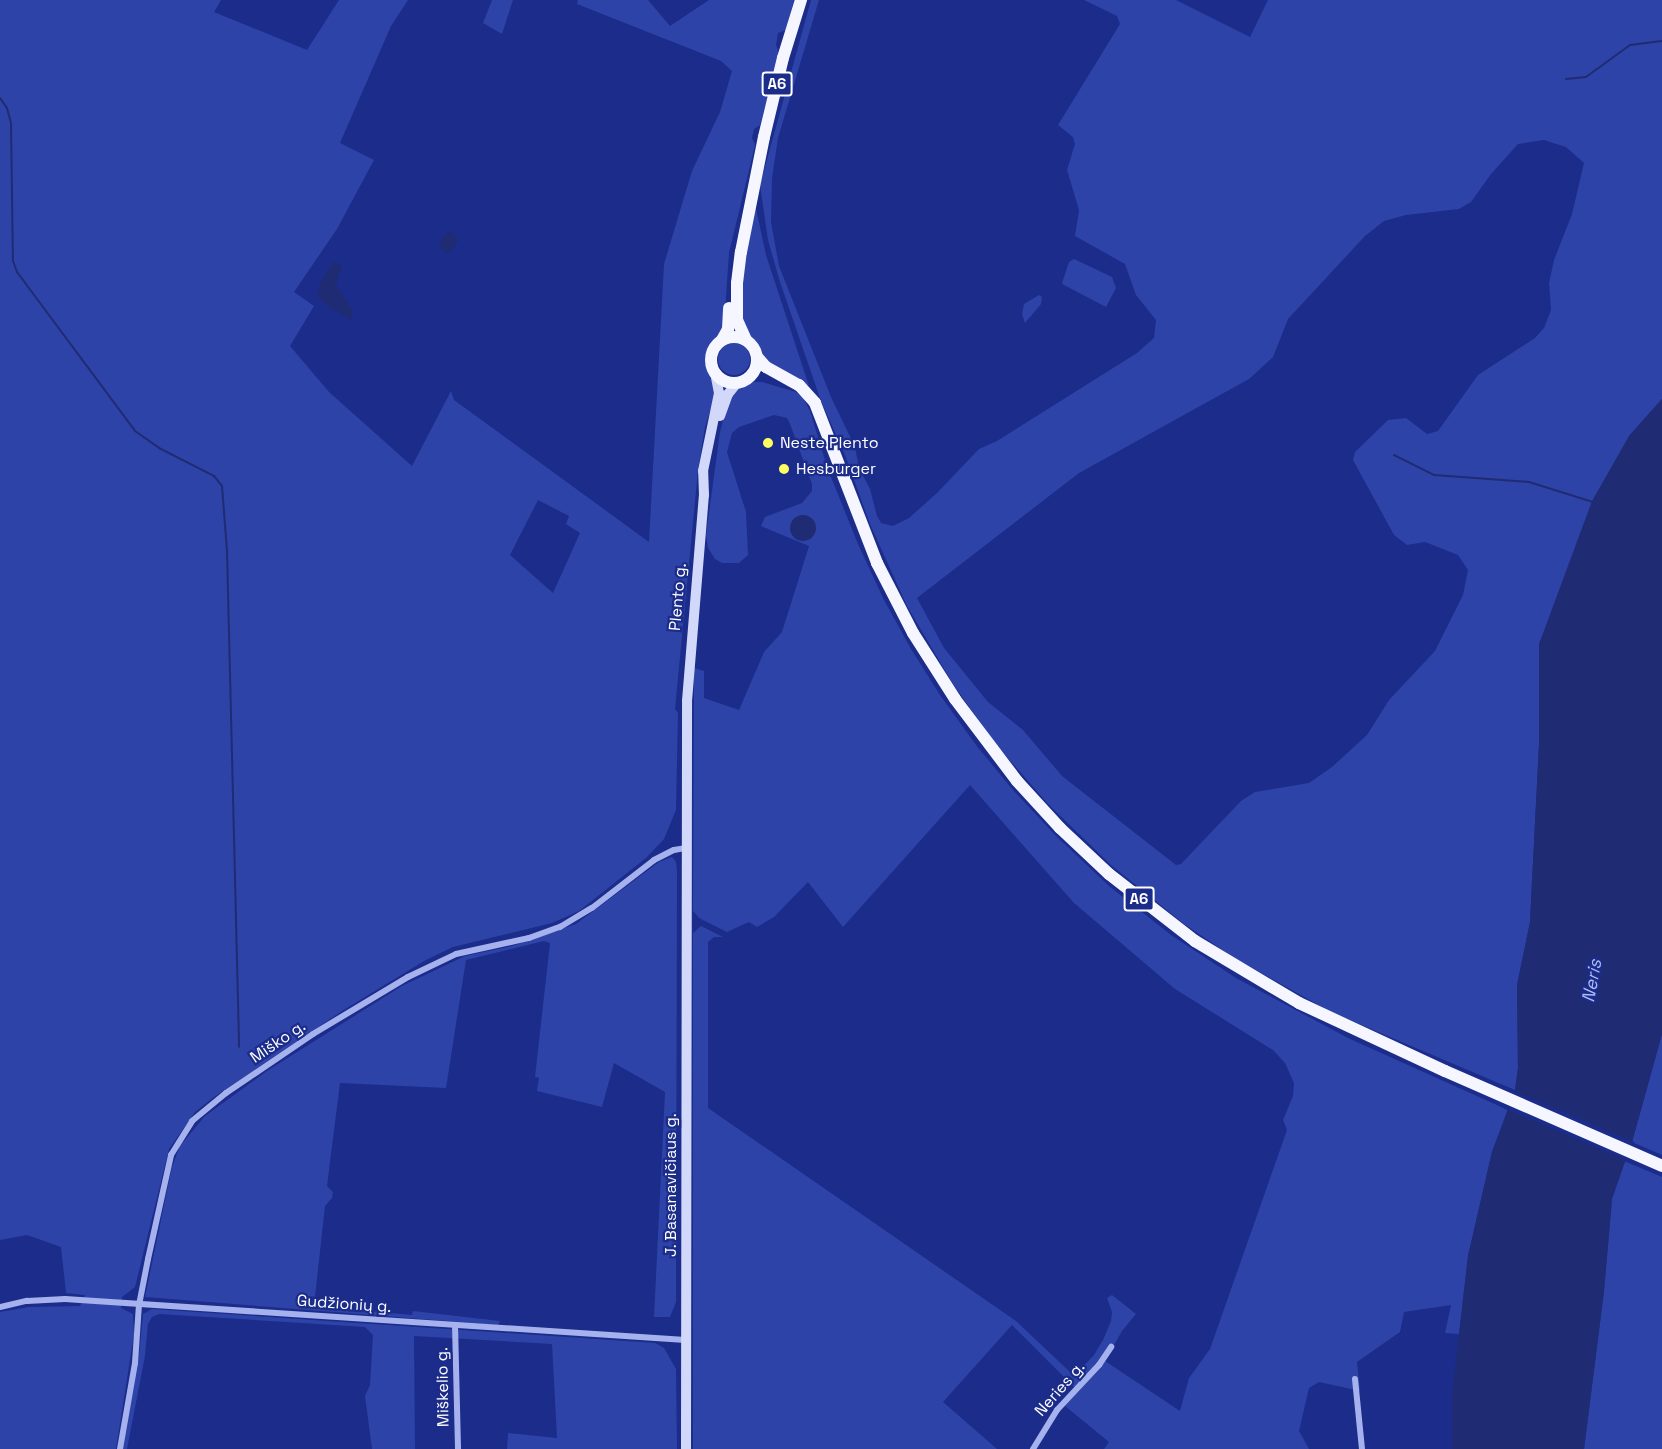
<!DOCTYPE html>
<html>
<head>
<meta charset="utf-8">
<style>
  body { margin:0 }
  #map { position:relative; width:1662px; height:1449px; overflow:hidden; background:#1b2c8a; font-family:"Space Grotesk",sans-serif }
  div>[style] { position:absolute }
  .green>* { inset:0; background:#2e43a8 }
  .round { border-radius:50% }
  .water>* { inset:0; background:#1f2c73 }
  .pier>* { inset:0; background:#1b2c8a; transform-origin:0 0 }
  .stream>* { height:2px; margin:-1px; padding:0 1px; transform-origin:1px; border-radius:1px; background:#1f2c73 }
  .minor>* { height:6px; margin:-3px; padding:0 3px; transform-origin:3px; border-radius:3px; background:#a5b2ed }
  .secondary>* { height:10px; margin:-5px; padding:0 5px; transform-origin:5px; border-radius:5px; background:#d2d8f9 }
  .trunk>* { height:12px; margin:-6px; padding:0 6px; transform-origin:6px; border-radius:6px; background:#f5f6ff }
  .trunk>.ring { margin:-6px; padding:0; box-sizing:content-box; background:none; border:12px solid #f5f6ff; border-radius:50% }
  .dots>* { width:16px; height:16px; translate:-50% -50%; box-sizing:border-box; border:3px solid #1b2c8a; border-radius:50% }
  span { translate:-50% -50%; white-space:nowrap; text-align:center; line-height:1.15; -webkit-text-stroke:4.5px #1b2c8a; paint-order:stroke }
  .shield-label span { padding:2px 4px; background:#1b2c8a; border:2px solid; border-radius:4px; -webkit-text-stroke-width:0 }
  .shield-label { font-size:15px; color:#fff; font-weight:700 }
  .poi-label { font-size:16px; color:#fff }
  .left { translate:0 -50%; text-align:left }
  .street-label { font-size:16px; color:#fff }
  .water-label { font-size:18px; color:#b1bdf4; font-style:italic }
</style>
</head>
<body>
<div id="map">
  <div class="green">
    <div style="clip-path:polygon(evenodd,0 0,221px 0,214px 12px,307px 50px,339px 0,408px 0,391px 26px,340px 143px,374px 160px,337px 229px,294px 292px,314px 306px,290px 346px,329px 392px,412px 466px,451px 391px,454px 400px,649px 542px,664px 264px,692px 171px,720px 112px,732px 71px,721px 61px,577px 4px,578px 0,648px 0,670px 26px,709px 0,794px 0,786px 30px,778px 33px,776px 45px,779px 53px,760px 125px,754px 129px,752px 138px,755px 145px,729px 253px,724px 326px,708px 349px,706px 359px,714px 380px,715px 396px,705px 427px,698px 470px,675px 709px,678px 713px,676px 810px,664px 839px,646px 858px,579px 911px,552px 923px,453px 947px,424px 961px,342px 1011px,214px 1097px,195px 1112px,169px 1149px,135px 1287px,122px 1297px,121px 1308px,133px 1314px,134px 1334px,116px 1449px,0 1449px,0 1312px,29px 1307px,80px 1306px,85px 1295px,66px 1293px,61px 1247px,27px 1235px,0 1240px,0 0,538px 500px,569px 516px,566px 524px,580px 533px,553px 593px,510px 555px,538px 500px)"></div>
    <div style="clip-path:polygon(492px 0,513px 0,502px 34px,483px 23px)"></div>
    <div style="clip-path:polygon(evenodd,811px 0,819px 0,778px 138px,772px 178px,771px 222px,779px 266px,831px 397px,855px 447px,859px 468px,870px 489px,877px 516px,881px 523px,893px 526px,909px 518px,937px 493px,979px 449px,997px 441px,1137px 353px,1154px 338px,1156px 320px,1136px 295px,1125px 264px,1075px 236px,1079px 210px,1067px 170px,1075px 144px,1073px 137px,1058px 125px,1120px 24px,1117px 16px,1084px 0,1176px 0,1250px 37px,1268px 0,1662px 0,1662px 399px,1629px 436px,1539px 644px,1539px 744px,1530px 922px,1517px 985px,1518px 1068px,1515px 1090px,1331px 1012px,1233px 957px,1184px 924px,1111px 865px,1048px 804px,994px 742px,953px 684px,907px 606px,870px 524px,845px 455px,821px 401px,780px 282px,768px 240px,760px 185px,811px 0,1544px 140px,1566px 147px,1584px 163px,1572px 214px,1554px 260px,1549px 283px,1551px 310px,1544px 328px,1535px 338px,1478px 375px,1438px 431px,1427px 434px,1406px 418px,1388px 420px,1355px 452px,1353px 460px,1394px 535px,1407px 545px,1425px 542px,1458px 555px,1468px 570px,1463px 595px,1435px 651px,1389px 700px,1367px 735px,1332px 767px,1309px 783px,1255px 792px,1241px 801px,1181px 864px,1176px 865px,1062px 776px,1023px 730px,988px 702px,944px 648px,917px 598px,1079px 473px,1249px 379px,1273px 357px,1288px 319px,1365px 236px,1384px 221px,1406px 215px,1459px 209px,1471px 202px,1491px 174px,1518px 144px,1544px 140px)"></div>
    <div style="clip-path:polygon(755px 204px,766px 255px,809px 386px,783px 372px,763px 357px,761px 349px,746px 334px,740px 321px,742px 272px)"></div>
    <div style="clip-path:polygon(1074px 259px,1112px 277px,1116px 288px,1106px 307px,1064px 285px,1062px 283px,1069px 262px)"></div>
    <div style="clip-path:polygon(1039px 295px,1042px 297px,1041px 304px,1025px 323px,1022px 314px,1024px 304px)"></div>
    <div class="round" style="left:718px;top:343px;width:32px;height:32px"></div>
    <div style="clip-path:polygon(753px 382px,762px 382px,796px 392px,803px 398px,810px 411px,827px 467px,858px 544px,884px 600px,911px 649px,940px 695px,976px 745px,1012px 789px,1056px 836px,1109px 886px,1171px 935px,1236px 978px,1348px 1038px,1508px 1110px,1492px 1152px,1468px 1256px,1459px 1334px,1445px 1333px,1451px 1305px,1404px 1312px,1400px 1332px,1357px 1362px,1360px 1391px,1319px 1382px,1309px 1388px,1299px 1431px,1309px 1449px,1104px 1449px,1109px 1442px,1065px 1406px,1078px 1391px,1012px 1325px,943px 1402px,997px 1449px,693px 1449px,693px 933px,701px 926px,723px 937px,714px 937px,708px 942px,708px 1108px,1016px 1321px,1070px 1372px,1077px 1373px,1094px 1355px,1103px 1340px,1111px 1321px,1112px 1312px,1107px 1298px,1112px 1295px,1136px 1314px,1122px 1331px,1105px 1361px,1180px 1411px,1189px 1378px,1210px 1349px,1287px 1130px,1283px 1120px,1293px 1096px,1294px 1083px,1285px 1063px,1273px 1050px,1175px 989px,1074px 903px,970px 785px,843px 927px,808px 882px,774px 917px,757px 927px,749px 922px,727px 932px,699px 918px,693px 911px,694px 668px,704px 671px,704px 698px,739px 710px,764px 652px,782px 632px,809px 546px,761px 526px,765px 517px,802px 503px,812px 491px,812px 484px,790px 424px,787px 418px,774px 415px,739px 427px,732px 433px,727px 452px,746px 512px,748px 555px,739px 563px,722px 563px,715px 559px,708px 548px,706px 535px,720px 432px,728px 401px,737px 389px)"></div>
    <div style="clip-path:polygon(672px 857px,676px 862px,677px 871px,676px 1302px,670px 1317px,654px 1317px,665px 1092px,614px 1063px,602px 1107px,537px 1091px,539px 1078px,535px 1077px,550px 943px,544px 941px,466px 960px,446px 1088px,340px 1083px,327px 1186px,333px 1192px,332px 1198px,325px 1206px,314px 1306px,412px 1315px,413px 1311px,500px 1321px,498px 1325px,145px 1297px,172px 1167px,180px 1146px,205px 1116px,267px 1071px,402px 986px,465px 956px,512px 946px,576px 924px,659px 862px)"></div>
    <div style="clip-path:polygon(1662px 1034px,1662px 1155px,1632px 1142px)"></div>
    <div style="clip-path:polygon(1624px 1161px,1662px 1177px,1662px 1449px,1584px 1449px,1604px 1291px,1612px 1199px)"></div>
    <div style="clip-path:polygon(152px 1309px,655px 1343px,664px 1348px,676px 1369px,677px 1449px,507px 1449px,508px 1433px,557px 1438px,552px 1344px,414px 1336px,415px 1449px,372px 1449px,365px 1396px,370px 1385px,373px 1335px,365px 1327px,159px 1314px,152px 1317px,148px 1324px,145px 1356px,127px 1449px,119px 1449px,139px 1355px,143px 1314px)"></div>
  </div>
  <div class="water">
    <div style="clip-path:polygon(452px 232px,458px 240px,449px 254px,442px 250px,439px 245px,446px 233px)"></div>
    <div style="clip-path:polygon(334px 262px,342px 265px,336px 285px,351px 308px,353px 316px,350px 320px,325px 304px,317px 295px,322px 280px)"></div>
    <div style="clip-path:polygon(1662px 399px,1662px 1034px,1632px 1142px,1612px 1199px,1604px 1291px,1584px 1449px,1452px 1449px,1452px 1396px,1468px 1256px,1492px 1152px,1515px 1090px,1518px 1068px,1517px 985px,1530px 922px,1539px 744px,1539px 644px,1592px 501px,1629px 436px)"></div>
    <div class="round" style="left:790px;top:515px;width:26px;height:26px"></div>
  </div>
  <div class="pier">
    <div style="left:1512px;top:1090px;width:133px;height:20px;rotate:23deg"></div>
  </div>
  <div class="stream">
    <div style="left:1566px;top:79px;width:20px;rotate:-6deg"></div>
    <div style="left:1586px;top:77px;width:54px;rotate:-36deg"></div>
    <div style="left:1630px;top:45px;width:32px;rotate:-7deg"></div>
    <div style="left:0;top:98px;width:12px;rotate:55deg"></div>
    <div style="left:7px;top:108px;width:16px;rotate:75deg"></div>
    <div style="left:11px;top:123px;width:138px;rotate:89.2deg"></div>
    <div style="left:13px;top:261px;width:12px;rotate:70deg"></div>
    <div style="left:17px;top:272px;width:198px;rotate:53.4deg"></div>
    <div style="left:135px;top:431px;width:29px;rotate:35deg"></div>
    <div style="left:159px;top:448px;width:62px;rotate:27deg"></div>
    <div style="left:214px;top:476px;width:13px;rotate:51deg"></div>
    <div style="left:222px;top:486px;width:65px;rotate:85.6deg"></div>
    <div style="left:227px;top:551px;width:496px;rotate:88.6deg"></div>
    <div style="left:1394px;top:455px;width:45px;rotate:26.6deg"></div>
    <div style="left:1434px;top:475px;width:95px;rotate:4.2deg"></div>
    <div style="left:1529px;top:482px;width:67px;rotate:17.4deg"></div>
  </div>
  <div class="minor">
    <div style="left:0;top:1307px;width:28px;rotate:-13deg"></div>
    <div style="left:27px;top:1301px;width:38px;rotate:-3deg"></div>
    <div style="left:65px;top:1299px;width:622px;rotate:3.78deg"></div>
    <div style="left:455px;top:1325px;width:124px;rotate:88.6deg"></div>
    <div style="left:1355px;top:1379px;width:70px;rotate:84.3deg"></div>
    <div style="left:120px;top:1449px;width:87px;rotate:-80.1deg"></div>
    <div style="left:135px;top:1363px;width:58px;rotate:-86.1deg"></div>
    <div style="left:139px;top:1305px;width:47px;rotate:-78.9deg"></div>
    <div style="left:148px;top:1259px;width:107px;rotate:-77.5deg"></div>
    <div style="left:171px;top:1155px;width:40px;rotate:-58deg"></div>
    <div style="left:192px;top:1121px;width:44px;rotate:-39.5deg"></div>
    <div style="left:226px;top:1093px;width:105px;rotate:-34.1deg"></div>
    <div style="left:313px;top:1034px;width:111px;rotate:-31deg"></div>
    <div style="left:408px;top:977px;width:53px;rotate:-25.6deg"></div>
    <div style="left:456px;top:954px;width:75px;rotate:-12.4deg"></div>
    <div style="left:529px;top:938px;width:33px;rotate:-20deg"></div>
    <div style="left:560px;top:927px;width:37px;rotate:-31deg"></div>
    <div style="left:592px;top:908px;width:78px;rotate:-37.7deg"></div>
    <div style="left:654px;top:860px;width:22px;rotate:-27deg"></div>
    <div style="left:674px;top:850px;width:11px;rotate:-10deg"></div>
    <div style="left:1033px;top:1449px;width:46px;rotate:-58.4deg"></div>
    <div style="left:1057px;top:1410px;width:62px;rotate:-47deg"></div>
    <div style="left:1099px;top:1365px;width:22px;rotate:-56deg"></div>
  </div>
  <div class="secondary">
    <div style="left:720px;top:416px;width:23px;rotate:-70deg"></div>
    <div style="left:728px;top:394px;width:14px;rotate:-51deg"></div>
    <div style="left:686px;top:1449px;width:748px;rotate:-89.92deg"></div>
    <div style="left:687px;top:701px;width:207px;rotate:-85.3deg"></div>
    <div style="left:704px;top:495px;width:24px;rotate:-92deg"></div>
    <div style="left:703px;top:471px;width:80px;rotate:-78.4deg"></div>
    <div style="left:719px;top:393px;width:20px;rotate:-101deg"></div>
  </div>
  <div class="trunk">
    <div class="ring" style="left:711px;top:337px;width:34px;height:34px"></div>
    <div style="left:722px;top:340px;width:13px;rotate:-61deg"></div>
    <div style="left:728px;top:329px;width:21px;rotate:-87deg"></div>
    <div style="left:746px;top:340px;width:22px;rotate:-114deg"></div>
    <div style="left:737px;top:320px;width:37px;rotate:-90deg"></div>
    <div style="left:737px;top:283px;width:31px;rotate:-83deg"></div>
    <div style="left:741px;top:252px;width:117px;rotate:-78.7deg"></div>
    <div style="left:764px;top:137px;width:81px;rotate:-76.5deg"></div>
    <div style="left:783px;top:58px;width:61px;rotate:-72.8deg"></div>
    <div style="left:757px;top:357px;width:13px;rotate:48deg"></div>
    <div style="left:766px;top:367px;width:38px;rotate:29deg"></div>
    <div style="left:799px;top:385px;width:24px;rotate:48deg"></div>
    <div style="left:815px;top:403px;width:172px;rotate:68.8deg"></div>
    <div style="left:877px;top:563px;width:79px;rotate:62.8deg"></div>
    <div style="left:913px;top:633px;width:78px;rotate:57.5deg"></div>
    <div style="left:955px;top:699px;width:103px;rotate:52.9deg"></div>
    <div style="left:1017px;top:781px;width:64px;rotate:47.5deg"></div>
    <div style="left:1060px;top:828px;width:67px;rotate:43.2deg"></div>
    <div style="left:1109px;top:874px;width:109px;rotate:37.9deg"></div>
    <div style="left:1195px;top:941px;width:121px;rotate:30.8deg"></div>
    <div style="left:1299px;top:1003px;width:161px;rotate:25deg"></div>
    <div style="left:1445px;top:1071px;width:237px;rotate:23.6deg"></div>
  </div>
  <div class="dots">
    <div style="left:768px;top:443px;background:#fefd62"></div>
    <div style="left:784px;top:469px;background:#fefd62"></div>
  </div>
  <div class="shield-label">
    <span style="left:777px;top:84px">A6</span>
    <span style="left:1139px;top:899px">A6</span>
  </div>
  <div class="poi-label">
    <span class="left" style="left:780px;top:443px">Neste Plento</span>
    <span class="left" style="left:796px;top:469px">Hesburger</span>
  </div>
  <div class="street-label">
    <span style="left:678px;top:597px;rotate:-85deg">Plento g.</span>
    <span style="left:278px;top:1042px;rotate:-34deg">Miško g.</span>
    <span style="left:671px;top:1185px;rotate:-90deg">J. Basanavičiaus g.</span>
    <span style="left:344px;top:1304px;rotate:4deg">Gudžionių g.</span>
    <span style="left:443px;top:1387px;rotate:-91deg">Miškelio g.</span>
    <span style="left:1060px;top:1389px;rotate:-49deg">Neries g.</span>
  </div>
  <div class="water-label">
    <span style="left:1592px;top:981px;rotate:-80deg">Neris</span>
  </div>
</div>
</body>
</html>
